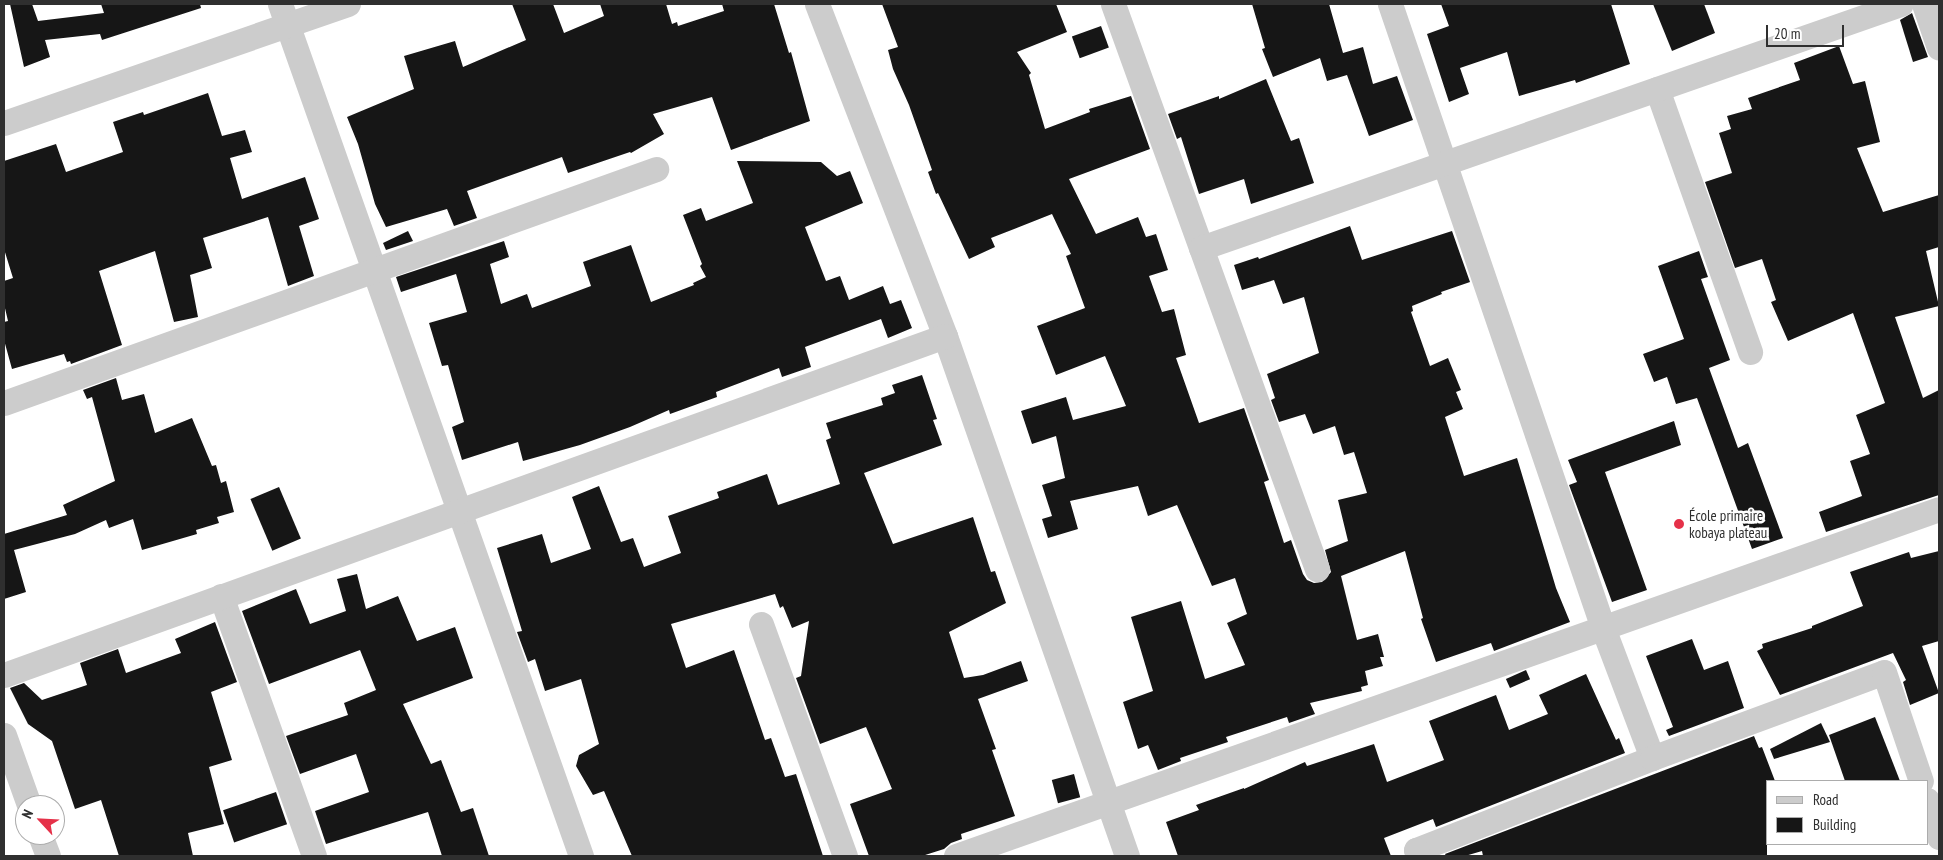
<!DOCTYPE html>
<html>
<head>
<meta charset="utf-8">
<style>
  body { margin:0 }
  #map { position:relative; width:1943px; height:860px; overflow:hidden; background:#fff; font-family:"PT Sans Narrow",sans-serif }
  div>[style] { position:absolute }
  .building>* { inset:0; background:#161616; transform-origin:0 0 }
  .minor>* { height:25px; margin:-12.5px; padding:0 12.5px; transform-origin:12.5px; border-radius:12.5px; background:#ccc }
  .dots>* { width:14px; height:14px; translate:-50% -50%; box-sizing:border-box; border:2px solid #fff; border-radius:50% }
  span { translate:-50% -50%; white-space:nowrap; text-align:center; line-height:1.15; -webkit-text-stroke:5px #fff; paint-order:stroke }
  .poi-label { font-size:15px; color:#2f2f2f }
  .left { translate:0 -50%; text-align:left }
  .frame { position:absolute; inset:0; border:5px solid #2f2f2f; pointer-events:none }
  .legend { position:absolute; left:1766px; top:780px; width:162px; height:65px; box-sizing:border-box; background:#fff; border:1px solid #acacac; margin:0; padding:6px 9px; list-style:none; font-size:15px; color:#2f2f2f }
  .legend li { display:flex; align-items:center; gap:10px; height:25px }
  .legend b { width:25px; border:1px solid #acacac }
  .north { position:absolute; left:15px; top:795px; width:50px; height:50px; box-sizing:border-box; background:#fff; border:1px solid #acacac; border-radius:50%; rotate:295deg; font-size:14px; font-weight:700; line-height:20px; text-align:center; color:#2f2f2f }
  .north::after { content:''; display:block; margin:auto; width:18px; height:22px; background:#e53149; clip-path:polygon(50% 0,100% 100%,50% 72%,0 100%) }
  .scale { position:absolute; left:1766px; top:25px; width:78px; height:22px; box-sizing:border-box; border:2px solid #2f2f2f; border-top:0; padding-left:6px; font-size:15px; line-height:18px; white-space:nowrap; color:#2f2f2f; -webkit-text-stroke:4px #fff; paint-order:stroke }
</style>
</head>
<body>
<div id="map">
  <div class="building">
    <div style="clip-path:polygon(10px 4px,32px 4px,38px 21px,104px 13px,101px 4px,200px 4px,201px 8px,102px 40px,100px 34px,45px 40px,50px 57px,24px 67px)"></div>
    <div style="clip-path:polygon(512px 4px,553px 4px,564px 33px,604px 16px,600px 4px,666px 4px,672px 24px,677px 22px,678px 26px,724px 11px,722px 4px,774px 4px,789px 53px,791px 52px,810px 121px,731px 150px,712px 97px,653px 114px,664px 134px,631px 153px,630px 152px,568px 173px,562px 157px,467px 191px,477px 218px,454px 226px,447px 209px,386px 227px,375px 204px,358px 144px,347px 117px,414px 89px,404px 56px,455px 41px,463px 67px,526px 40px)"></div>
    <div style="clip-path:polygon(882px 4px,1056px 4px,1067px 32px,1017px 52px,1031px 73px,1029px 75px,1045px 129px,1090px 112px,1089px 109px,1131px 96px,1150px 149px,1069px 179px,1096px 234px,1138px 217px,1146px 237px,1156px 234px,1168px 270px,1149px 276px,1162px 312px,1174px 309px,1186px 355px,1176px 358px,1199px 423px,1244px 408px,1269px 480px,1264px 482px,1284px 543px,1291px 540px,1303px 574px,1307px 580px,1314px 583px,1322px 582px,1331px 572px,1325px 550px,1348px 541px,1338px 500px,1367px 493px,1354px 452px,1344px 455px,1335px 426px,1313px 434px,1305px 414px,1279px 422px,1271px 400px,1275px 398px,1267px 374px,1319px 353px,1304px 297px,1283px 304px,1274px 280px,1242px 290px,1234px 265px,1258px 257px,1259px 259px,1350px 226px,1362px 260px,1452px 231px,1470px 282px,1441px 292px,1442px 294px,1412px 306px,1413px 311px,1411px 312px,1430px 366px,1448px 358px,1461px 390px,1456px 392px,1463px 409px,1445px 417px,1464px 476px,1517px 458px,1556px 588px,1570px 622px,1494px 651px,1491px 643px,1436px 662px,1421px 619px,1423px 618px,1405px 551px,1341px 576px,1357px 640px,1378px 634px,1384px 657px,1380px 657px,1383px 666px,1365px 671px,1368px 685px,1361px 687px,1362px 691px,1310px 703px,1315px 714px,1289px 723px,1287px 717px,1226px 737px,1228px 742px,1180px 758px,1181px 761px,1158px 770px,1148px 745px,1138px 749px,1123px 702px,1153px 691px,1131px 617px,1181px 601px,1205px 679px,1245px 665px,1227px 623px,1247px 614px,1235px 578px,1212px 586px,1177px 505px,1148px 516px,1138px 486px,1070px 501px,1078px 529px,1048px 538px,1042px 519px,1052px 516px,1042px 485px,1065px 478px,1056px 436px,1032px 444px,1021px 411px,1066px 397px,1073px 420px,1126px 406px,1105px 356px,1056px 375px,1037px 326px,1085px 308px,1066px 256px,1071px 254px,1052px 214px,991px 238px,995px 247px,969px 259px,938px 193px,936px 194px,928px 172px,932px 170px,909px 105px,893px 69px,888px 50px,898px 47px)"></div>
    <div style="clip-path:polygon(1252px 4px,1329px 4px,1343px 53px,1363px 47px,1373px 84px,1397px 76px,1413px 120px,1369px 136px,1347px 75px,1327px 81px,1320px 58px,1273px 77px,1262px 49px,1265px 48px)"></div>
    <div style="clip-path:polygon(1441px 4px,1611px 4px,1630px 64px,1576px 83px,1575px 80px,1519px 96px,1507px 52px,1460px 68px,1469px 94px,1449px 102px,1427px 34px,1449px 26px)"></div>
    <div style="clip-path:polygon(1653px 4px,1704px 4px,1715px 33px,1672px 51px)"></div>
    <div style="clip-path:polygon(1912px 13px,1928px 57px,1913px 62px,1900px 20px)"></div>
    <div style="left:1101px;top:26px;width:23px;height:31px;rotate:70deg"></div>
    <div style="clip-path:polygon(1839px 46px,1853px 84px,1865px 81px,1880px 142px,1857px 148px,1883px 212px,1939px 195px,1939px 247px,1926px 251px,1939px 306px,1895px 317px,1923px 398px,1939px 390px,1939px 495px,1826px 532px,1819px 512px,1862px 496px,1850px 461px,1870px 454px,1856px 415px,1885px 403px,1853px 313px,1788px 341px,1771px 302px,1776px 300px,1762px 259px,1735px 268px,1705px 182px,1732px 173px,1719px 133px,1731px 129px,1727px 116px,1752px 109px,1748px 98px,1800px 80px,1794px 63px)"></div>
    <div style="clip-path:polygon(1266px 79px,1291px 141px,1299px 138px,1314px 183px,1251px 204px,1244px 179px,1199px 194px,1181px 137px,1177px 139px,1168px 114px,1219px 96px,1219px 99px)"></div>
    <div style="clip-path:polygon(208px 93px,222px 136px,245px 130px,252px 152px,230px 158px,242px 199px,305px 177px,319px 219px,299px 226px,314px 276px,288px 286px,268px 217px,203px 238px,212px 268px,190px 275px,198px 317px,174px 322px,155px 251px,99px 271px,122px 345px,71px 364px,70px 361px,67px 362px,64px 354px,12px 369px,4px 340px,4px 322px,8px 321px,4px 304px,4px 281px,13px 278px,4px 249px,4px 161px,56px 144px,66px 172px,123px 152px,113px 122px,143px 112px,144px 115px)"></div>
    <div style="clip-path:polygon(737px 161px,821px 162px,837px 176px,850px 171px,863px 203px,805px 227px,826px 281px,840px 276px,849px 300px,883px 286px,890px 304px,901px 300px,912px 328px,888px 338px,881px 319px,805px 347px,811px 367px,782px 377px,779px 368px,716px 392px,717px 397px,670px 414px,669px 410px,630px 427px,580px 445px,523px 461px,518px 442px,462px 460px,452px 427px,464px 422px,448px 365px,442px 366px,429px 323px,467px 312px,456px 274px,401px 292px,396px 277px,504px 241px,509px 257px,490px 264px,501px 304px,527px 294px,532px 308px,591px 286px,583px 262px,631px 245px,651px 302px,694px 285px,693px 283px,706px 277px,700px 266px,702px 264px,683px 215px,701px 208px,706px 221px,753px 203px)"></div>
    <div style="clip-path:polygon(408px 231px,413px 241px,386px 250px,383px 243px)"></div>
    <div style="clip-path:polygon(1699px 251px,1708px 277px,1701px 279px,1730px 360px,1709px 368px,1738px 448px,1748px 443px,1783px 538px,1752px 549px,1697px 398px,1676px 404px,1667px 377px,1654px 382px,1643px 354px,1684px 339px,1658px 266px)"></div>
    <div style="clip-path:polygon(922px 375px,937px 419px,933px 420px,942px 445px,864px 473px,893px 544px,973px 517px,991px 572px,995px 571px,1006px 603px,949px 632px,964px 678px,983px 675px,1021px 661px,1028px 681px,978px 699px,996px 749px,992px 750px,1015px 816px,961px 834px,962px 839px,951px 843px,944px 849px,922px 856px,869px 856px,850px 804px,892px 789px,866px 727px,820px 744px,796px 678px,801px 676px,809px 621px,792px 628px,783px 606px,780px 608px,775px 594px,671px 624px,686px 668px,734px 650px,765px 740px,771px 738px,785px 777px,796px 774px,823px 856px,632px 856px,604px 791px,593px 795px,576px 766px,579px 755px,599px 744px,581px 679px,545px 691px,535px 659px,528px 662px,517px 632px,522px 631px,497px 548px,542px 534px,551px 563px,591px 549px,572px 497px,599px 486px,621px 542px,633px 538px,644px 567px,681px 553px,668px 516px,719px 498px,717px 492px,767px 474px,778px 505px,840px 484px,826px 440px,831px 438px,826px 423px,883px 405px,881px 398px,895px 393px,892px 385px)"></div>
    <div style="clip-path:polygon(116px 378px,122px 400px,144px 394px,155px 433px,192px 418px,212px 466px,216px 465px,221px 483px,226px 481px,234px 512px,217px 517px,219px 523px,196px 530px,197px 534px,142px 550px,133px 519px,109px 528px,106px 520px,75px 534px,14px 550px,26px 592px,4px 599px,4px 534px,67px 515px,63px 505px,115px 481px,92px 397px,87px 399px,83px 390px)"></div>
    <div style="clip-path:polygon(1674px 421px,1681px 445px,1605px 472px,1647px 590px,1612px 602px,1569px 485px,1577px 482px,1568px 460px)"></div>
    <div style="left:279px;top:487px;width:56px;height:31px;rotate:67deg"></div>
    <div style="clip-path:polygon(1939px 551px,1939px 641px,1922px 646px,1939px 693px,1910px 705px,1903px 682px,1906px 680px,1893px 653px,1780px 695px,1757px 651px,1763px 648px,1762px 644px,1812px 628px,1812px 626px,1863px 606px,1850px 572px,1909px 552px,1911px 558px)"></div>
    <div style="clip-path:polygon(357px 574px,366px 609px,398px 596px,417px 641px,455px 627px,473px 678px,403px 704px,431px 764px,441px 760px,461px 812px,473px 808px,489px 856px,442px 856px,428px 812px,326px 844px,315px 811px,369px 792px,356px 754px,300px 774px,286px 736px,348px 715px,344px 703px,376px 690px,360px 650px,269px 684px,242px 611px,296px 589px,310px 624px,346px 611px,337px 579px)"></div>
    <div style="clip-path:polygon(215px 622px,237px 682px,211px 692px,232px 760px,209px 767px,224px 824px,188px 833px,193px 856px,119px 856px,101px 800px,75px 809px,52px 741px,28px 724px,10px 688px,24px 683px,42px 700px,87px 685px,80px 663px,118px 649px,126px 673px,181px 653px,175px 639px)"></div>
    <div style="clip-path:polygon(1692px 639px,1704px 670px,1728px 661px,1744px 708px,1669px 736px,1666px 730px,1673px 727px,1646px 656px)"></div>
    <div style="left:1526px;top:670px;width:10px;height:22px;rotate:66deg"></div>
    <div style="clip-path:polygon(1586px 674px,1616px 740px,1619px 738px,1625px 753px,1436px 827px,1433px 819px,1384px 838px,1391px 856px,1178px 856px,1166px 822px,1199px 810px,1196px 805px,1244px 788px,1244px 789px,1305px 762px,1307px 766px,1374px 744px,1387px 782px,1444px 760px,1429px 721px,1496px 695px,1509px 730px,1548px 714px,1539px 695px)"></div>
    <div style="clip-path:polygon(1875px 717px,1900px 781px,1845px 781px,1829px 735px)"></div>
    <div style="clip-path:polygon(1821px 723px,1830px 742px,1774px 759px,1770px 749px)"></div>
    <div style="clip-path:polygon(1754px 736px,1759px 748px,1762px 747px,1775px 781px,1767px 781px,1767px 856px,1483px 856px,1482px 851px,1465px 856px,1446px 856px,1445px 854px)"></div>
    <div style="left:1074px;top:774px;width:24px;height:23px;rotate:75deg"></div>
    <div style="left:276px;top:792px;width:34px;height:56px;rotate:71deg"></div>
  </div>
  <div class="minor">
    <div style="left:280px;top:4px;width:904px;rotate:70.54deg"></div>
    <div style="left:817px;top:4px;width:356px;rotate:68.9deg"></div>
    <div style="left:945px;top:336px;width:551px;rotate:70.71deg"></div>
    <div style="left:1113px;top:4px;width:601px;rotate:70.15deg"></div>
    <div style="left:1390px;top:4px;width:659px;rotate:71.15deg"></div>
    <div style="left:1603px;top:628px;width:139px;rotate:69.3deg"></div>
    <div style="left:1652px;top:758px;width:253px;rotate:158.7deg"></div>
    <div style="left:1416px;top:850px;width:6px;rotate:72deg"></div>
    <div style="left:1924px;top:4px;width:46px;rotate:71.2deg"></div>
    <div style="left:1657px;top:89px;width:279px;rotate:70.5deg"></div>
    <div style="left:4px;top:123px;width:364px;rotate:-19.1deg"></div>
    <div style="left:1201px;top:248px;width:741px;rotate:-19.22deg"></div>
    <div style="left:4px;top:403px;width:693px;rotate:-19.74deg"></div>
    <div style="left:221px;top:596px;width:276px;rotate:70.3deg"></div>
    <div style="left:761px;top:624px;width:247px;rotate:70.1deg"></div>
    <div style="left:4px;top:675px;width:1000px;rotate:-19.81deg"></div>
    <div style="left:4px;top:735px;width:74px;rotate:70.3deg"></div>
    <div style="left:1652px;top:758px;width:247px;rotate:-20.3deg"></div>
    <div style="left:1884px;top:672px;width:115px;rotate:71.3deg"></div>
    <div style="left:1927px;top:800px;width:39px;rotate:72deg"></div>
    <div style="left:40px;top:835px;width:22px;rotate:69deg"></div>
    <div style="left:956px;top:856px;width:1042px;rotate:-19.44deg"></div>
  </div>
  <div class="dots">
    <div style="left:1679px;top:524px;background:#e53149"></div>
  </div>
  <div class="poi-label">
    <span class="left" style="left:1689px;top:524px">École primaire<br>kobaya plateau</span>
  </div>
  <div class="frame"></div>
  <ul class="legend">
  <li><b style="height:6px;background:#ccc"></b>Road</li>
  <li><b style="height:14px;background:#161616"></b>Building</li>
  </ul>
  <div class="north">N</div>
  <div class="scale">20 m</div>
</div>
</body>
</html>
